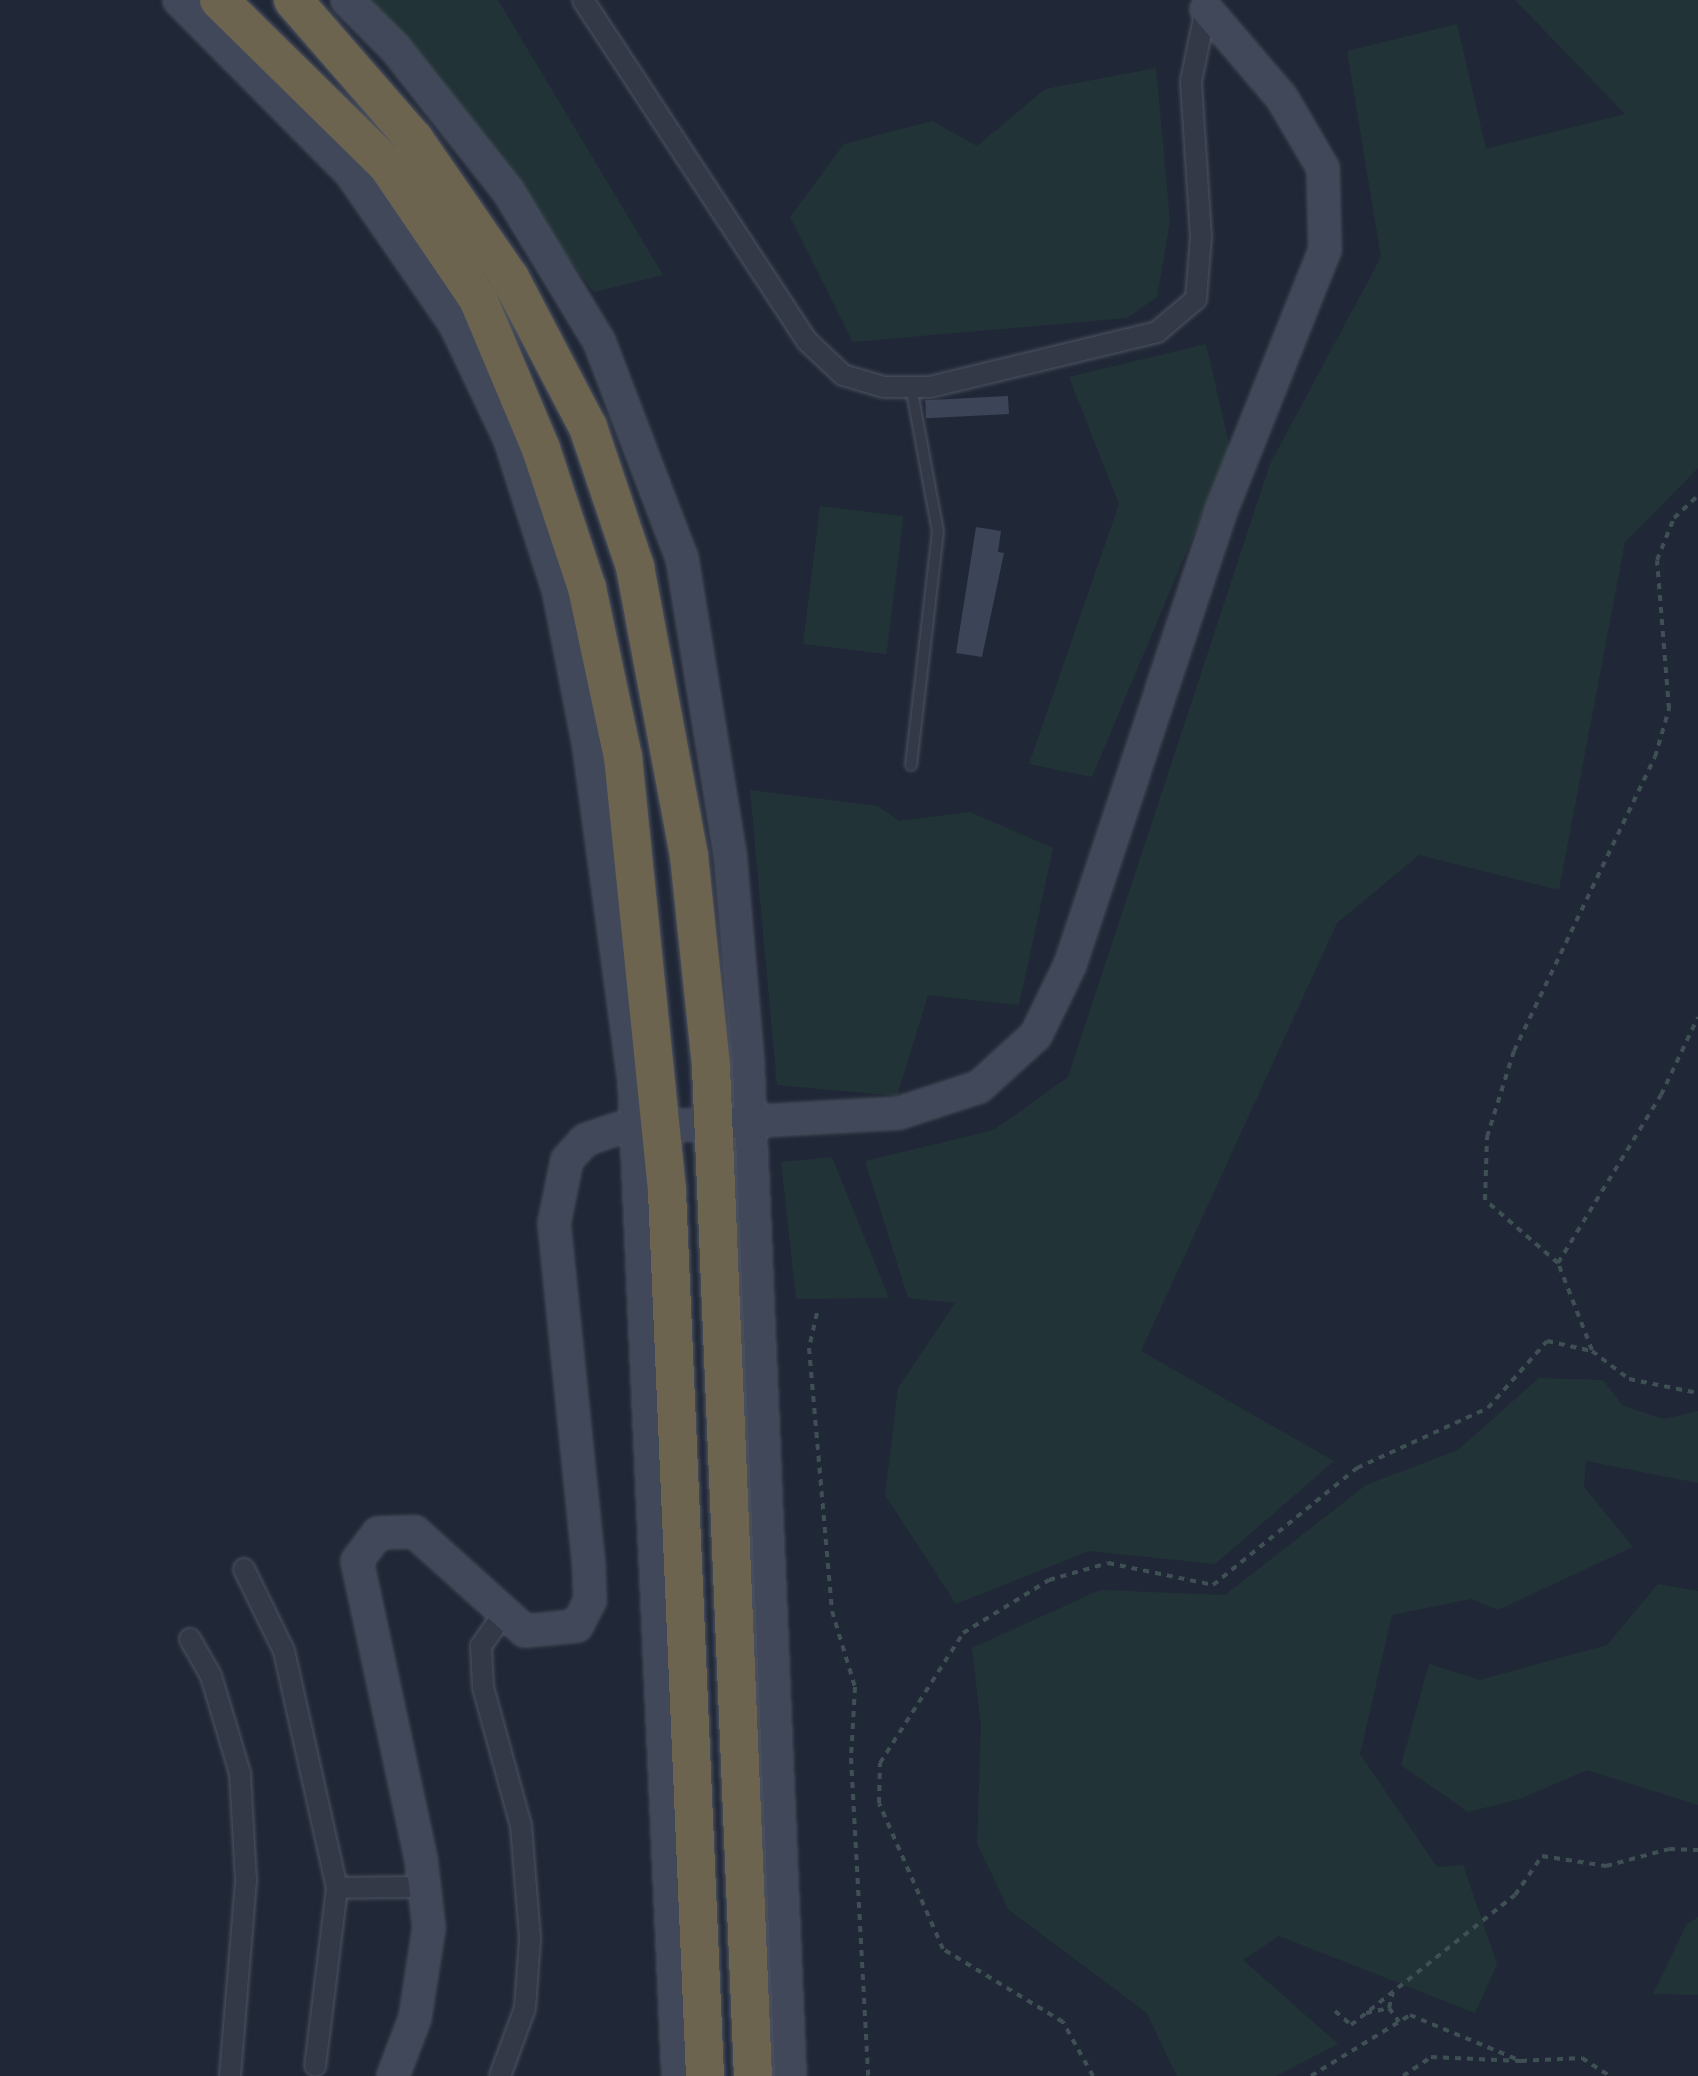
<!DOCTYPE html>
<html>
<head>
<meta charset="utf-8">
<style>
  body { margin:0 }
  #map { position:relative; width:1698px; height:2076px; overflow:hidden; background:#202736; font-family:"DM Sans",sans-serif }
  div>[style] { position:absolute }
  .green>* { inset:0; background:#223337; transform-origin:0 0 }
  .building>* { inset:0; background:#3c4557; transform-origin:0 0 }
  .path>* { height:4px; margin-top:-2px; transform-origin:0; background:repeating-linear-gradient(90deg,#3f5055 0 6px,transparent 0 12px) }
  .roads { filter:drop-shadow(0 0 2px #4e5462) drop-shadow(0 0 2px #4e5462) }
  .lane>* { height:10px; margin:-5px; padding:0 5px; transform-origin:5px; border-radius:5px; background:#333947 }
  .street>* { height:20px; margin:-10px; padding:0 10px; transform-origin:10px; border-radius:10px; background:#333947 }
  .secondary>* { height:30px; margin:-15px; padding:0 15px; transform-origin:15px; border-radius:15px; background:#41485a }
  .highway>* { height:38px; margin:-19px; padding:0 19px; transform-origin:19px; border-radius:19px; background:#6d6450 }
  span { translate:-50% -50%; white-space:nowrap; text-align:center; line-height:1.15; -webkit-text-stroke:7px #191f2b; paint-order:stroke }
</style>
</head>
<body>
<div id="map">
  <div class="green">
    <div style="clip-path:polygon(367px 0,498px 0,663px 275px,594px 292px)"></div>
    <div style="clip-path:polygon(1515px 0,1698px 0,1698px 468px,1625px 542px,1559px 890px,1419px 855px,1337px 923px,1141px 1351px,1334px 1461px,1215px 1564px,1089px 1551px,956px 1604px,885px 1495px,898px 1388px,955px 1303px,908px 1298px,865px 1161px,994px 1130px,1068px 1077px,1270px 464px,1381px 257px,1347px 51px,1457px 24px,1486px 149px,1625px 114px)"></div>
    <div style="clip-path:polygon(1156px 68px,1170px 221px,1157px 297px,1127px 318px,853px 342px,790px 217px,844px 144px,932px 121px,977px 146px,1045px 89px)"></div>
    <div style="clip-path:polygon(1206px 344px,1230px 448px,1092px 777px,1029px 764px,1119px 504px,1069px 377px)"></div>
    <div style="left:820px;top:506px;width:84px;height:139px;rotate:7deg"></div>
    <div style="clip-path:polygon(750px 790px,878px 806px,899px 821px,970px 812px,1053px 848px,1019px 1005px,928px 995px,897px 1096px,777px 1085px)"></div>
    <div style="clip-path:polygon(832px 1157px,889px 1298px,796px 1299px,781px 1162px)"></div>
    <div style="clip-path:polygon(1539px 1378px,1603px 1380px,1623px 1406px,1664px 1419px,1698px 1411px,1698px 1483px,1586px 1461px,1584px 1487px,1633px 1547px,1498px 1610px,1471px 1599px,1392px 1615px,1360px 1754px,1437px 1867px,1463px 1865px,1497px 1964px,1475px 2013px,1279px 1936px,1243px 1960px,1338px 2044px,1276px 2076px,1177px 2076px,1146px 2012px,1009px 1910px,977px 1844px,981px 1726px,972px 1648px,1100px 1590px,1225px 1595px,1366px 1485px,1458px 1450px)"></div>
    <div style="clip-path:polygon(1658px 1584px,1698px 1591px,1698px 1805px,1587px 1770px,1520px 1799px,1468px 1812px,1401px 1765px,1429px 1664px,1480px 1680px,1607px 1645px)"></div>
    <div style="clip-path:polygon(1698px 1917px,1698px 1995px,1653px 1994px,1687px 1924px)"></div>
  </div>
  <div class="building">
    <div style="left:1008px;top:396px;width:18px;height:83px;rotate:87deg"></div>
    <div style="clip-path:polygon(976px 527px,1001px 531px,998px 552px,1004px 553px,982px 657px,956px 653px)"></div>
  </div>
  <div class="path">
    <div style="left:1558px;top:1263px;width:96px;rotate:-139.2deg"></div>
    <div style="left:1485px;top:1200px;width:63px;rotate:-88.2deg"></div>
    <div style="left:1487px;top:1137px;width:90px;rotate:-72.6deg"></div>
    <div style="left:1514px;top:1051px;width:326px;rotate:-64.4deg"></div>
    <div style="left:1655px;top:757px;width:50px;rotate:-73.7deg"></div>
    <div style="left:1669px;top:709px;width:149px;rotate:-94.6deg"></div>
    <div style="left:1657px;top:560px;width:45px;rotate:-68deg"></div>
    <div style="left:1674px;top:518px;width:33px;rotate:-43deg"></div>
    <div style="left:817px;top:1313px;width:36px;rotate:103deg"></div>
    <div style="left:809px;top:1348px;width:264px;rotate:85deg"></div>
    <div style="left:832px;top:1611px;width:79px;rotate:73.2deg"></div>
    <div style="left:855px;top:1687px;width:71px;rotate:93.2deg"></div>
    <div style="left:851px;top:1758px;width:318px;rotate:86.9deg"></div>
    <div style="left:1592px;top:1350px;width:93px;rotate:-111.3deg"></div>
    <div style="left:1558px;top:1263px;width:197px;rotate:-58.5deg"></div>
    <div style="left:1661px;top:1095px;width:86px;rotate:-64.6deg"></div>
    <div style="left:1389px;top:2008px;width:17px;rotate:54deg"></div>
    <div style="left:1335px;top:2011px;width:21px;rotate:41deg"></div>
    <div style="left:1351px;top:2025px;width:209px;rotate:-38.4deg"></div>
    <div style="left:1515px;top:1895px;width:47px;rotate:-55.3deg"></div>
    <div style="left:1542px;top:1856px;width:65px;rotate:8.9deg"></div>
    <div style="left:1606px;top:1866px;width:65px;rotate:-15.1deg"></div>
    <div style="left:1669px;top:1849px;width:29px;rotate:2deg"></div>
    <div style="left:1366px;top:2013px;width:24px;rotate:-12deg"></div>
    <div style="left:1389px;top:2008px;width:16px;rotate:-76deg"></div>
    <div style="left:1093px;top:2076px;width:62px;rotate:-119.1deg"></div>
    <div style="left:1063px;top:2022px;width:140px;rotate:-148.7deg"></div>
    <div style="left:943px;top:1949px;width:159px;rotate:-113.7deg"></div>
    <div style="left:879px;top:1803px;width:40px;rotate:-88.6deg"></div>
    <div style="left:880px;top:1763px;width:154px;rotate:-57.4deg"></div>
    <div style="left:963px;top:1633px;width:101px;rotate:-31.6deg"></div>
    <div style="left:1049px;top:1580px;width:61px;rotate:-16.1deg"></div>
    <div style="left:1108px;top:1563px;width:107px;rotate:11.8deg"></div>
    <div style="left:1213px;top:1585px;width:186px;rotate:-39.1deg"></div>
    <div style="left:1357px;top:1468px;width:144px;rotate:-24.6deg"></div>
    <div style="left:1488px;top:1408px;width:89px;rotate:-48.6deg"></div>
    <div style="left:1547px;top:1341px;width:46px;rotate:12.5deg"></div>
    <div style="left:1592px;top:1351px;width:46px;rotate:37.1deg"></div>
    <div style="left:1629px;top:1379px;width:70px;rotate:11.5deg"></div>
    <div style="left:1311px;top:2076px;width:116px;rotate:-31.6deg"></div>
    <div style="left:1410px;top:2015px;width:120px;rotate:22.5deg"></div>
    <div style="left:1521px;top:2061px;width:61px;rotate:-2.8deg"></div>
    <div style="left:1582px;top:2058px;width:33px;rotate:33deg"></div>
    <div style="left:1403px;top:2076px;width:34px;rotate:-34deg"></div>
    <div style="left:1431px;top:2057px;width:90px;rotate:2.5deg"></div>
  </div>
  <div class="roads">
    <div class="lane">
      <div style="left:911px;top:765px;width:235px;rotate:-83.4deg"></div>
      <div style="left:938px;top:532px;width:147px;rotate:-100.5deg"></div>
    </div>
    <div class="street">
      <div style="left:583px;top:0;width:408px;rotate:56.7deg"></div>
      <div style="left:807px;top:341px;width:50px;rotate:43.4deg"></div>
      <div style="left:843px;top:375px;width:43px;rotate:16.3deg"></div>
      <div style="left:884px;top:387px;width:46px"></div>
      <div style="left:930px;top:387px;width:234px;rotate:-13.6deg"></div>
      <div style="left:1157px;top:332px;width:51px;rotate:-40.2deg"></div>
      <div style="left:1196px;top:299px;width:62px;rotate:-85.4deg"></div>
      <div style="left:1201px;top:237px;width:156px;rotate:-93.7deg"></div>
      <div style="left:1191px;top:81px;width:79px;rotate:-78.3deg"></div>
      <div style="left:244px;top:1569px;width:91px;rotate:64deg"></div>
      <div style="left:284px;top:1651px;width:243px;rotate:77.4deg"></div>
      <div style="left:337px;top:1888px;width:179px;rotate:97deg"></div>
      <div style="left:190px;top:1639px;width:43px;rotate:60.4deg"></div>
      <div style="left:211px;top:1676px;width:101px;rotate:73.4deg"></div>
      <div style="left:240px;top:1773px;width:108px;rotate:86.8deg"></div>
      <div style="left:246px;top:1881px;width:196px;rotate:94.7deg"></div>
      <div style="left:337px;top:1888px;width:88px;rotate:-0.7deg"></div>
      <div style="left:500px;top:2076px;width:72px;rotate:-69.8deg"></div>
      <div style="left:525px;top:2008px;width:70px;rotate:-85.9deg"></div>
      <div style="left:530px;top:1938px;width:112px;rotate:-94.6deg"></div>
      <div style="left:521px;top:1826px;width:144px;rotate:-105.3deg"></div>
      <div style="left:483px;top:1687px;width:41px;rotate:-92.8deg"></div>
      <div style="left:481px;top:1646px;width:37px;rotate:-55deg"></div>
    </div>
    <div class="secondary">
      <div style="left:179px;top:0;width:243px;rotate:45.2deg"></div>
      <div style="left:350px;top:172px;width:185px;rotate:55.4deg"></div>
      <div style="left:455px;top:324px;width:128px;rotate:64.6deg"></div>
      <div style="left:510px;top:440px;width:161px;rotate:72.2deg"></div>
      <div style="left:559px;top:593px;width:158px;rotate:79deg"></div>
      <div style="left:589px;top:748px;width:334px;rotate:82.3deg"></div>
      <div style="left:634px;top:1079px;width:998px;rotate:87.47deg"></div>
      <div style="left:347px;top:0;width:68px;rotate:45deg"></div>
      <div style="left:395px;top:48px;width:182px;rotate:51.7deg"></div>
      <div style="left:508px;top:191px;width:175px;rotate:58.8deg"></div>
      <div style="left:599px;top:341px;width:232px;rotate:69.1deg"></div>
      <div style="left:682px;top:558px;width:299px;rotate:80.8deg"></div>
      <div style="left:730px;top:853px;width:212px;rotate:85.1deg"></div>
      <div style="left:748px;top:1064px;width:1013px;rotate:87.62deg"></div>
      <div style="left:393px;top:2076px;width:62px;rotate:-69.2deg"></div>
      <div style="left:415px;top:2018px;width:91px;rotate:-81.2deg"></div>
      <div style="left:429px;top:1928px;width:69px;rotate:-96.6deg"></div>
      <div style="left:421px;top:1859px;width:305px;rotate:-102.1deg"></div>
      <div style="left:357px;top:1561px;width:35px;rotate:-53deg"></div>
      <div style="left:378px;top:1533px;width:37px;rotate:-2deg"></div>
      <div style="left:415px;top:1532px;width:148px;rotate:42deg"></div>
      <div style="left:525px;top:1631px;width:52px;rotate:-5.5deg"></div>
      <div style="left:577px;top:1626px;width:28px;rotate:-63deg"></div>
      <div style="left:590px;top:1601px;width:34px;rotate:-92deg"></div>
      <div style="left:589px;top:1567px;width:345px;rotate:-95.8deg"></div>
      <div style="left:554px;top:1224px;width:65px;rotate:-78.5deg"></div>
      <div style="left:567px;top:1160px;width:27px;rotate:-48deg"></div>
      <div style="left:585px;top:1140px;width:34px;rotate:-19deg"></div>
      <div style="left:617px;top:1129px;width:282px;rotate:-3.2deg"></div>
      <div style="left:899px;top:1113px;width:84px;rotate:-18deg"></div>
      <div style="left:979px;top:1087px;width:77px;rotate:-42.4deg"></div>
      <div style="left:1036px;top:1035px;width:78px;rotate:-64.1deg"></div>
      <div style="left:1070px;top:965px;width:484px;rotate:-71.6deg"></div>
      <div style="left:1223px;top:506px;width:276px;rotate:-68.3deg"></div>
      <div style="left:1325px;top:250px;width:82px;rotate:-91.4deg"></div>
      <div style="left:1323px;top:168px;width:81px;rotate:-120.4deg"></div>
      <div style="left:1282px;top:98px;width:117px;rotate:-130.5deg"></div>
    </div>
    <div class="highway">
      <div style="left:219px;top:0;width:237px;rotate:44.5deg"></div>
      <div style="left:388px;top:166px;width:161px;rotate:55.9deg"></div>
      <div style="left:478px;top:299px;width:163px;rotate:67.2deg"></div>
      <div style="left:541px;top:449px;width:146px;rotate:71.7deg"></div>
      <div style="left:587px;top:588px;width:173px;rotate:78deg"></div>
      <div style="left:623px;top:757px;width:436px;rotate:84.2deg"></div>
      <div style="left:667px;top:1191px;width:886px;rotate:87.54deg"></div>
      <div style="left:293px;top:0;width:184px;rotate:49deg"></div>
      <div style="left:414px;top:139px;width:169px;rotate:55.4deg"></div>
      <div style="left:510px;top:278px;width:168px;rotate:62.4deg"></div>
      <div style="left:588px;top:427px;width:148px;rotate:71.4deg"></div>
      <div style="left:635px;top:567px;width:294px;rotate:79.4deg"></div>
      <div style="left:689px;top:856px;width:212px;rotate:84deg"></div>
      <div style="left:711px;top:1067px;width:1010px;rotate:87.62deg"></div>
    </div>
  </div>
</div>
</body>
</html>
